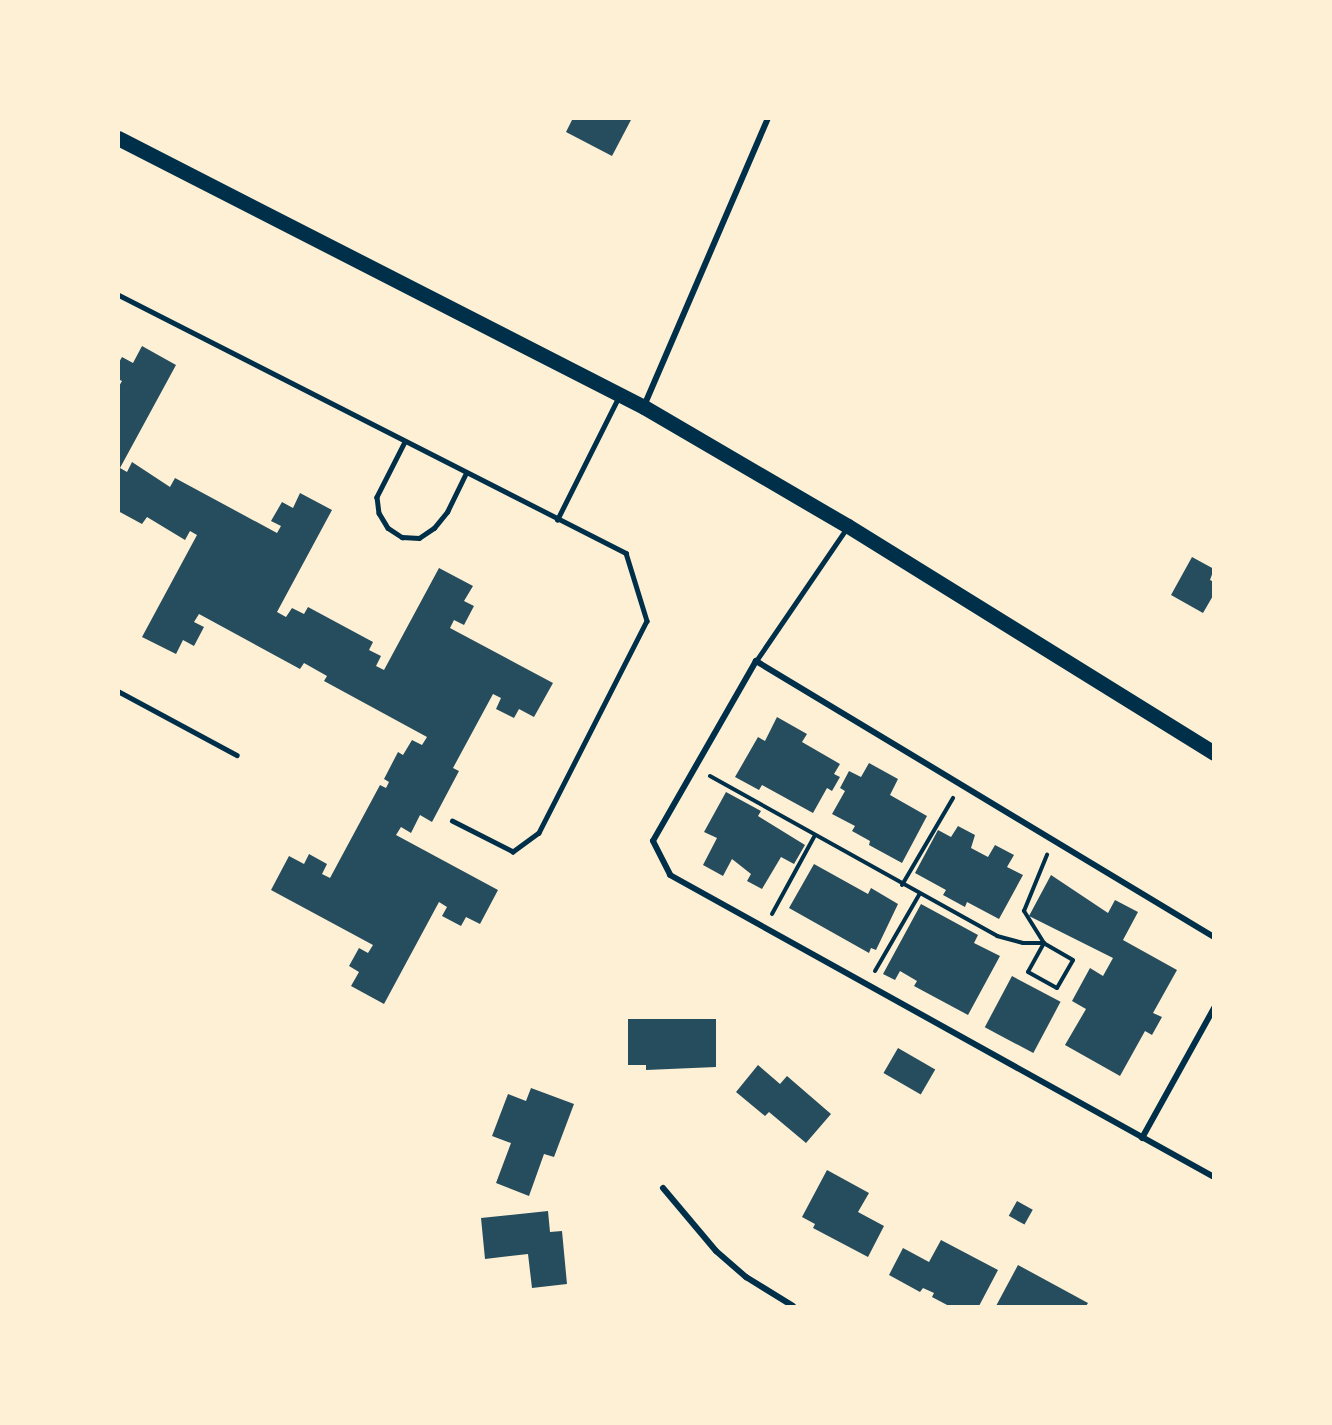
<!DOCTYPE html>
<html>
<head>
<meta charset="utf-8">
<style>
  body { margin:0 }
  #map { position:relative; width:1332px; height:1425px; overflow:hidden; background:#fdf0d5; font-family:"PT Sans Narrow",sans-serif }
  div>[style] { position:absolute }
  .building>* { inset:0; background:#264d5e; transform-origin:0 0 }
  .path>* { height:4px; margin:-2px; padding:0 2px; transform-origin:2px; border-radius:2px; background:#003049 }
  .service>* { height:4.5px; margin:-2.25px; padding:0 2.25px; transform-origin:2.25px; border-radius:2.25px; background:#003049 }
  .minor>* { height:6px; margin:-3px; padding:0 3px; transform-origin:3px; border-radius:3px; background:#003049 }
  .primary>* { height:15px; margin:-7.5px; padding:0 7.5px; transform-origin:7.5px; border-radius:7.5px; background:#003049 }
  span { translate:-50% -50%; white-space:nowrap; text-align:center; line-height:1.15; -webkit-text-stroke:4.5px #fdf0d5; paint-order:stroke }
  .frame { position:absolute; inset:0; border:120px solid #fdf0d5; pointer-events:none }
</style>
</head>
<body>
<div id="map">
  <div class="building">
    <div style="clip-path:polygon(573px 118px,632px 118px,612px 156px,566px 132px)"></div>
    <div style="clip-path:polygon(142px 346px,176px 365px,120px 468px,127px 472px,132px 462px,170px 487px,175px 478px,277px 533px,281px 526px,271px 521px,282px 502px,293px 508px,300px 493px,332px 510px,277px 612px,286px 617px,292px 608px,304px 614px,308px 607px,373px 642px,369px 650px,381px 656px,376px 666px,384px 670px,439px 568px,473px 586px,464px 601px,474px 606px,464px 625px,454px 620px,450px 628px,553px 683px,534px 717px,519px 709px,514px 718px,496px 709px,501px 698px,493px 694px,453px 768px,459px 771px,432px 822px,420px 815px,411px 833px,401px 827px,396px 835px,498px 890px,480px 924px,466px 917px,461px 926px,442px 916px,447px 907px,439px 902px,384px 1004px,351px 986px,359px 972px,349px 966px,359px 948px,368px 953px,373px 945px,271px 890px,289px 856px,304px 864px,309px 854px,327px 864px,322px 874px,330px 878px,380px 785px,386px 788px,389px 782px,384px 779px,398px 752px,403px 755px,412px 740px,422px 745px,427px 737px,324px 681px,327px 676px,304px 663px,300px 669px,199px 614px,194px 622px,204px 627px,194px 646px,183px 640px,176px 654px,142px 637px,197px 535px,190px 531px,185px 540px,147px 517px,142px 524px,118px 511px,118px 388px,122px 381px,118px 379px,118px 364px,122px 357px,133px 363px)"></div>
    <div style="clip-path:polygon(1192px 557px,1214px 569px,1210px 580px,1214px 582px,1214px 594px,1203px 613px,1171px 595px)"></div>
    <div style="clip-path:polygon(777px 717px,807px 734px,802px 742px,840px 764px,834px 774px,840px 777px,832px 791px,827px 788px,813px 813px,762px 785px,759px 790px,735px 777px,758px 737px,765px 741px)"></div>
    <div style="clip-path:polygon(869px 763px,898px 779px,890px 795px,927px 816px,902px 863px,869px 845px,870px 841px,852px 831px,855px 826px,832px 814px,845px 791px,840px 788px,849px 771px,861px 777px)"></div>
    <div style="clip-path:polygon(726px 792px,761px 811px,758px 816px,805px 845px,794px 864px,781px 857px,762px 889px,747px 881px,751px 874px,732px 859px,723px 876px,703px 865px,717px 838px,704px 832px)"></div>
    <div style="clip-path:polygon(958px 826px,975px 835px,971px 848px,988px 857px,995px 845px,1014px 855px,1007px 867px,1023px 875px,999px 919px,967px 902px,965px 907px,943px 895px,946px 890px,915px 873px,938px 830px,951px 837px)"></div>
    <div style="clip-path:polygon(814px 864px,868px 894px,871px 888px,898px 904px,876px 950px,871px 948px,869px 953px,789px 908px)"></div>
    <div style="clip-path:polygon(1051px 875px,1108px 913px,1115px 900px,1138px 912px,1123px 940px,1177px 970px,1153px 1013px,1162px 1017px,1152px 1035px,1145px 1031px,1120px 1076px,1065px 1045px,1086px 1009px,1072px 1001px,1090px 968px,1103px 976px,1113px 958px,1029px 916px)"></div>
    <div style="clip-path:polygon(921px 904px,978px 935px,974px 943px,1000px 956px,968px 1015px,914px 986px,917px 981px,900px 971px,895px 980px,883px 974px)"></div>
    <div style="left:1012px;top:976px;width:55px;height:58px;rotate:28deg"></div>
    <div style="clip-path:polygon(628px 1019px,716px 1019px,716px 1067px,646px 1070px,646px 1065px,628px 1065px)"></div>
    <div style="left:898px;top:1048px;width:43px;height:29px;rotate:30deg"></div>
    <div style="clip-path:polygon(758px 1065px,780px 1084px,787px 1076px,831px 1114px,806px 1143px,769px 1112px,765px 1116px,736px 1092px)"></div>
    <div style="clip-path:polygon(531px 1088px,574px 1104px,554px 1157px,544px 1154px,529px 1196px,496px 1183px,511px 1143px,492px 1136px,508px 1094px,526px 1101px)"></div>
    <div style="clip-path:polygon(827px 1170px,869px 1193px,858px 1212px,884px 1226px,868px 1257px,813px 1228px,815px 1224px,802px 1217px)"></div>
    <div style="left:1017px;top:1201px;width:18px;height:17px;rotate:29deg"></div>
    <div style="clip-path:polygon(548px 1211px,550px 1232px,562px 1231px,567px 1284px,532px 1288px,528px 1254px,485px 1259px,481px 1218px)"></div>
    <div style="clip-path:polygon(941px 1240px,998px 1270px,979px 1306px,949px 1306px,932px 1297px,934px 1293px,923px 1288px,920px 1292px,889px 1275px,903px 1248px,929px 1262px)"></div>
    <div style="clip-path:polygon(1018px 1265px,1088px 1303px,1086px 1306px,996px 1306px)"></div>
  </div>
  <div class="path">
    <div style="left:710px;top:776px;width:329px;rotate:29.1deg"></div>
    <div style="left:997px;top:936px;width:27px;rotate:15deg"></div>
    <div style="left:1023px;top:943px;width:21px"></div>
    <div style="left:902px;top:885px;width:101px;rotate:-59.6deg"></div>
    <div style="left:772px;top:914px;width:88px;rotate:-61.4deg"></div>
    <div style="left:1044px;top:943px;width:33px;rotate:119deg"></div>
    <div style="left:1028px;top:972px;width:33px;rotate:29deg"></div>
    <div style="left:1057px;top:988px;width:32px;rotate:-60deg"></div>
    <div style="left:1073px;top:960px;width:34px;rotate:-150deg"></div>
    <div style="left:1044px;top:943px;width:38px;rotate:-122deg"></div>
    <div style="left:1024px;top:911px;width:61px;rotate:-67.7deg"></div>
    <div style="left:875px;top:971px;width:88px;rotate:-59.9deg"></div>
  </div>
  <div class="service">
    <div style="left:119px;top:295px;width:569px;rotate:26.97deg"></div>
    <div style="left:626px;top:553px;width:71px;rotate:72.8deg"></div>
    <div style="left:647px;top:621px;width:238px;rotate:117deg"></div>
    <div style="left:539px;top:833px;width:32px;rotate:144deg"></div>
    <div style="left:513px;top:852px;width:68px;rotate:-153.1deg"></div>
    <div style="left:405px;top:442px;width:62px;rotate:117deg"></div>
    <div style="left:377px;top:497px;width:16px;rotate:83deg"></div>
    <div style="left:379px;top:513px;width:17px;rotate:59deg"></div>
    <div style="left:388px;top:528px;width:17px;rotate:33deg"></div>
    <div style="left:402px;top:537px;width:17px;rotate:3deg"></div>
    <div style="left:419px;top:538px;width:18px;rotate:-34deg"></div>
    <div style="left:434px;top:528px;width:21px;rotate:-51deg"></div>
    <div style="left:447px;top:512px;width:43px;rotate:-64deg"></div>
    <div style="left:557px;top:520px;width:139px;rotate:-63.4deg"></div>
    <div style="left:756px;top:661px;width:160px;rotate:-55.7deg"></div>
    <div style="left:118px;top:691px;width:135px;rotate:28.3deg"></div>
  </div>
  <div class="minor">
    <div style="left:644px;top:406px;width:314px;rotate:-66.7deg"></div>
    <div style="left:1214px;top:937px;width:535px;rotate:-148.93deg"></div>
    <div style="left:756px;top:661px;width:207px;rotate:119.8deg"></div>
    <div style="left:653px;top:841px;width:38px;rotate:63deg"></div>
    <div style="left:670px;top:875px;width:622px;rotate:29.04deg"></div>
    <div style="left:1142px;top:1138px;width:149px;rotate:-61deg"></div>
    <div style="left:663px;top:1188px;width:82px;rotate:49.9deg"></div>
    <div style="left:716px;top:1251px;width:40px;rotate:41deg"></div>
    <div style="left:746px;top:1277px;width:55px;rotate:31.7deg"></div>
  </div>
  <div class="primary">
    <div style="left:118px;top:138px;width:591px;rotate:27.09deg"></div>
    <div style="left:644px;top:407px;width:236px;rotate:30.3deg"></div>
    <div style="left:848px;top:526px;width:431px;rotate:31.8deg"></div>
  </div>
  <div class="frame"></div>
</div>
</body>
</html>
